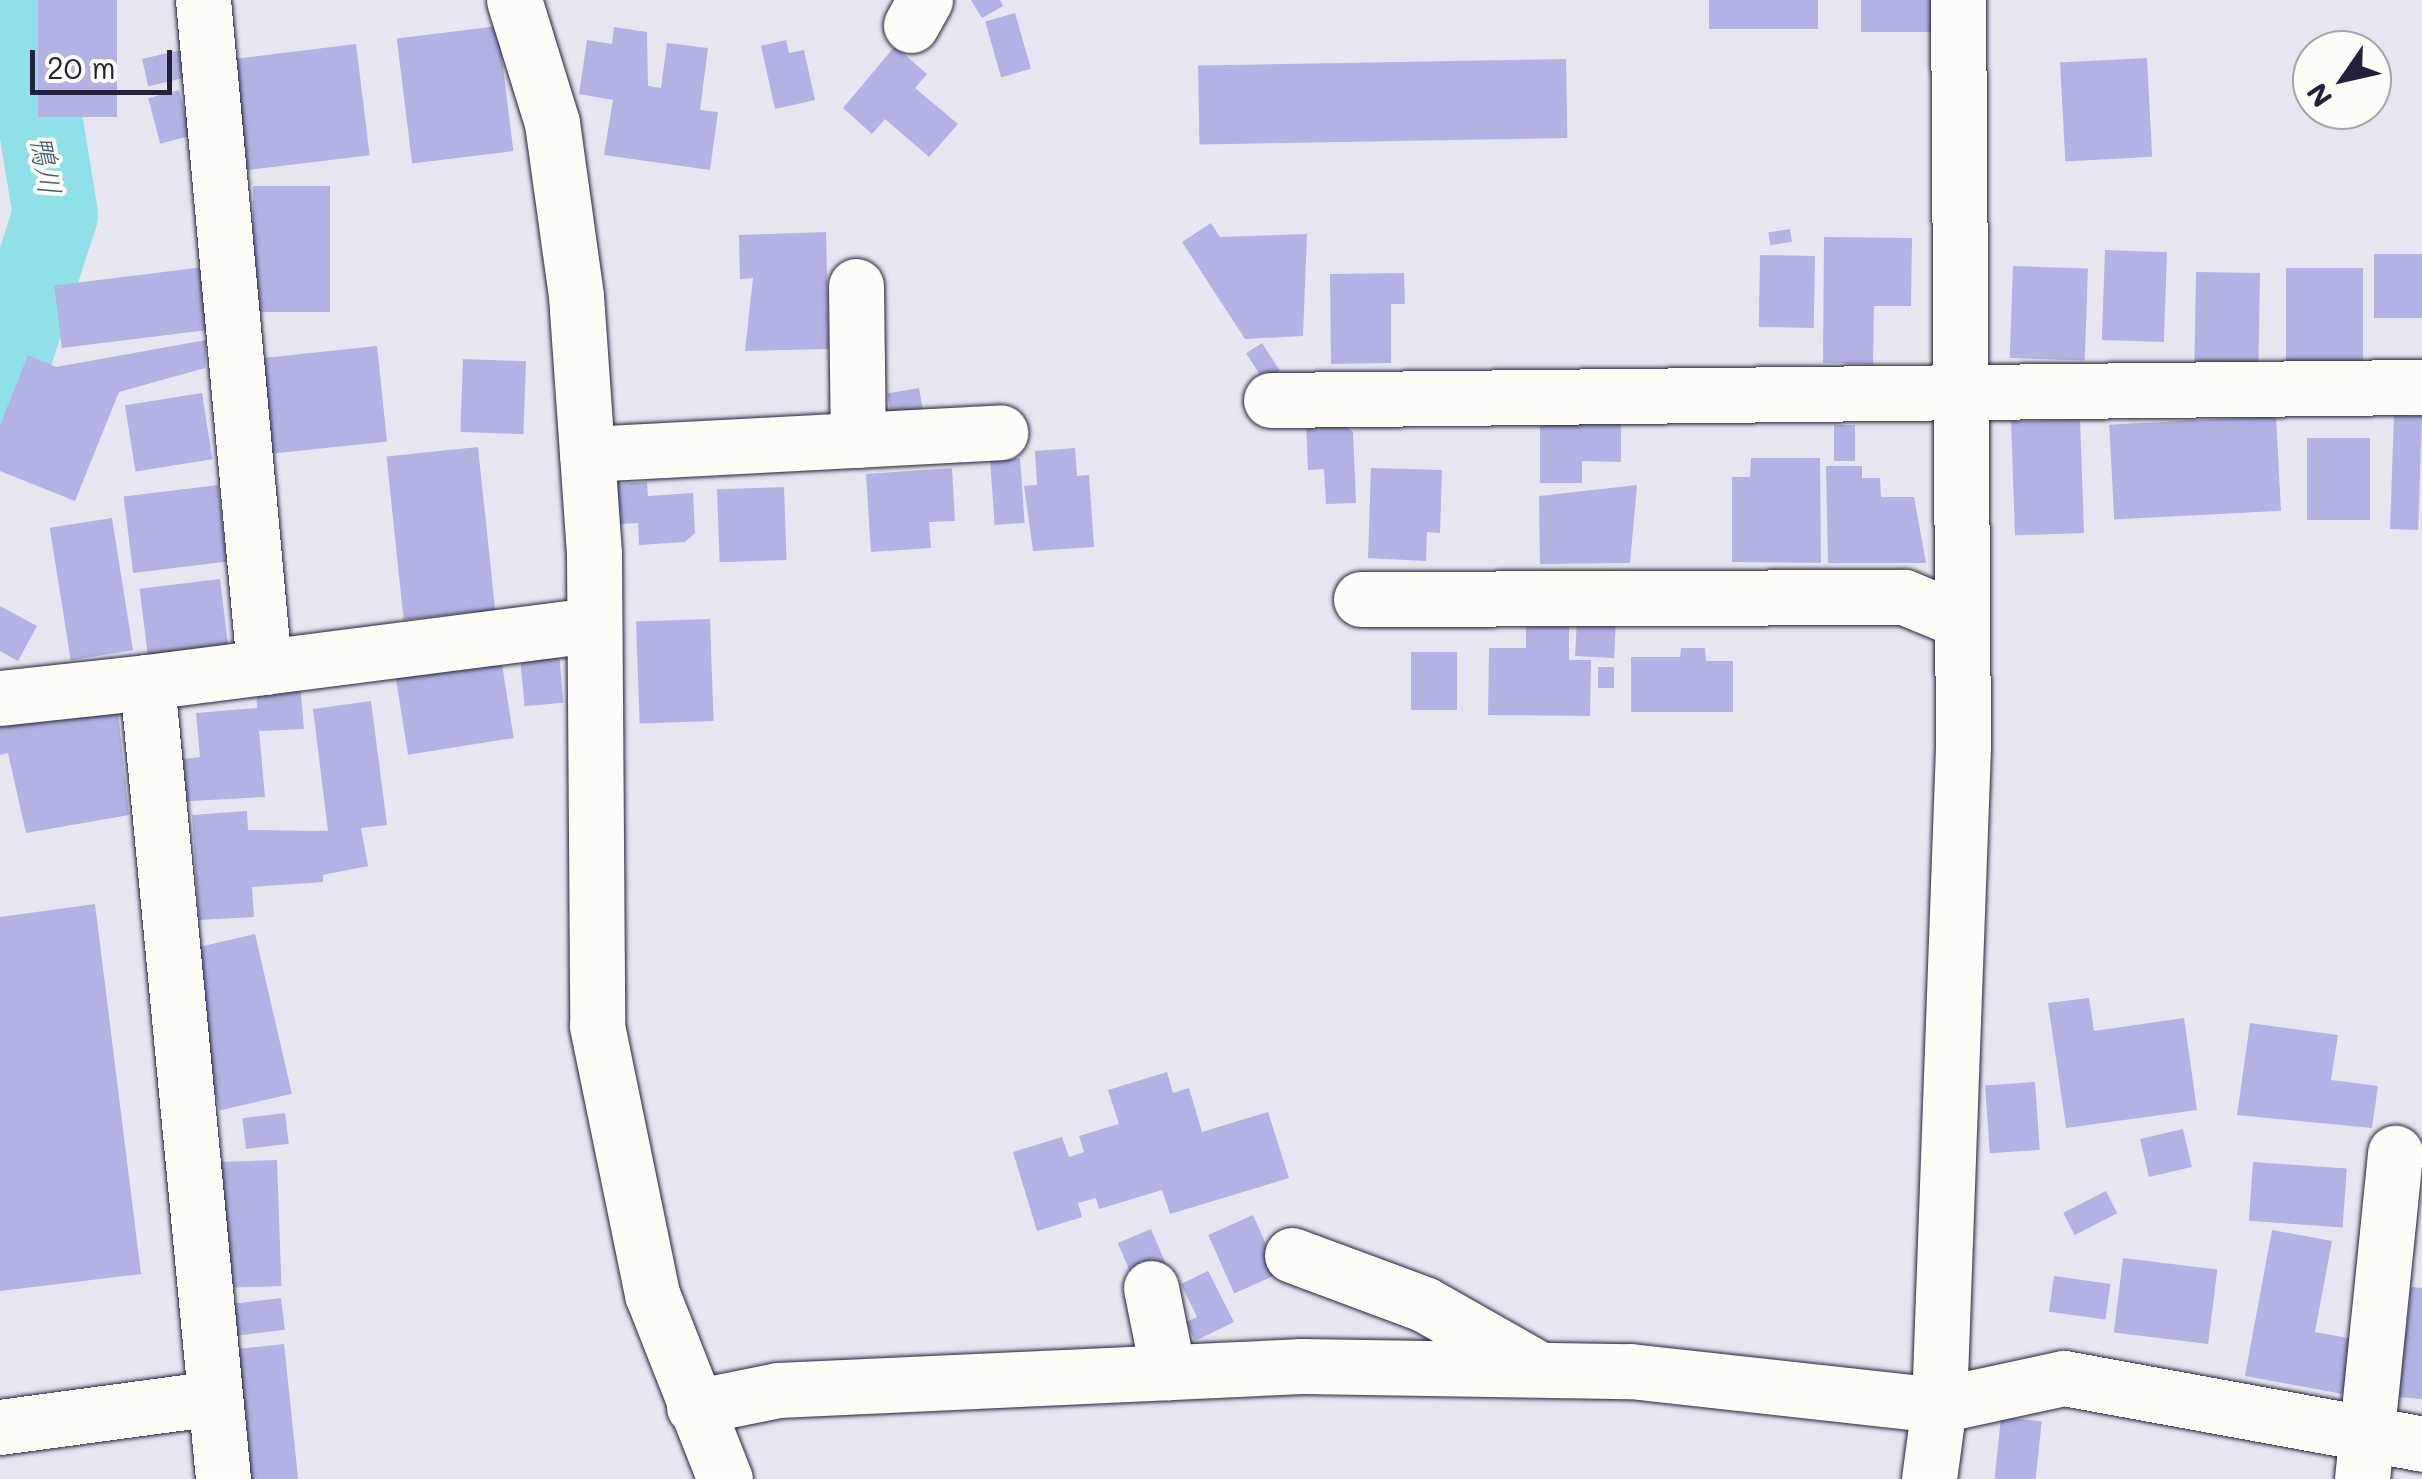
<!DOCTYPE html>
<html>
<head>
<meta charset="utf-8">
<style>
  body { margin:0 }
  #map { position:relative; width:2422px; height:1479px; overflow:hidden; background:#e6e6f1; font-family:Mali,"Klee One",sans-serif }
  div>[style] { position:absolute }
  .river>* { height:85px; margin:-42.5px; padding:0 42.5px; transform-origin:42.5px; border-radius:42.5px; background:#8fe0e9 }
  .building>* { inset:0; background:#b2b2e4; transform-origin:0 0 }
  .roads { filter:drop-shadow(0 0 2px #22223b) drop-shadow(0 0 2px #22223b) }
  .minor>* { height:55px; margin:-27.5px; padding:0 27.5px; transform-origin:27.5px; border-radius:27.5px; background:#fdfcf7 }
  span { translate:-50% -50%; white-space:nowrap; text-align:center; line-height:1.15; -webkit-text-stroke:8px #fdfcf7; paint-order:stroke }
  .water-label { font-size:30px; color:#435b6f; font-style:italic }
  .north { position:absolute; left:2292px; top:30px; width:100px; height:100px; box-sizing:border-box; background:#fdfcf7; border:2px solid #a5a5ac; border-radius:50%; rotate:236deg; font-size:28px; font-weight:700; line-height:40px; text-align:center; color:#22223b }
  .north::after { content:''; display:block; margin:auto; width:35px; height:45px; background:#22223b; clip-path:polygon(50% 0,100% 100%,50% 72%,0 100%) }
  .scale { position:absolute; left:30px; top:50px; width:142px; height:45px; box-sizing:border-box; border:5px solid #22223b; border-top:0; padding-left:12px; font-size:30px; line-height:35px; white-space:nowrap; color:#22223b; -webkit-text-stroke:8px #fdfcf7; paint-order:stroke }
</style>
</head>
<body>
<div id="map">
  <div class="river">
    <div style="left:0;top:384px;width:179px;rotate:-72.1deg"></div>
    <div style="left:55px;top:214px;width:217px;rotate:-99.3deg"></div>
  </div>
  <div class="building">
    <div style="left:38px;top:0;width:79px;height:117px"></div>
    <div style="clip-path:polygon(971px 0,1000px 0,1003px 6px,982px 18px)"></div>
    <div style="left:1709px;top:0;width:109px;height:29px"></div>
    <div style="left:1932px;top:0;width:32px;height:71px;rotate:90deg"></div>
    <div style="left:1015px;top:13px;width:58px;height:31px;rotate:74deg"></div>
    <div style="left:498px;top:26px;width:126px;height:102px;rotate:83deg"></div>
    <div style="clip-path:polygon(614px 27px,647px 32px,648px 86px,661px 88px,667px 43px,708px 48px,700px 110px,718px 112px,710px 170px,604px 155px,613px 100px,579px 94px,587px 40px,612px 44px)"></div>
    <div style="clip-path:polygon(786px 40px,789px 53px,804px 50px,815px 100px,775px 109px,761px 46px)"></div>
    <div style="left:356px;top:44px;width:112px;height:126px;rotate:83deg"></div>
    <div style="clip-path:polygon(895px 46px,927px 74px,915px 88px,958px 124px,929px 157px,885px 119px,872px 134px,843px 108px)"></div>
    <div style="left:181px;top:50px;width:28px;height:40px;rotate:77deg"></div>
    <div style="left:2147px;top:58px;width:99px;height:87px;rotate:87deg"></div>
    <div style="left:1566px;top:59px;width:79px;height:368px;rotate:89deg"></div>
    <div style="left:179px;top:90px;width:47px;height:32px;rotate:75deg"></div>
    <div style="left:253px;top:186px;width:77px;height:126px"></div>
    <div style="clip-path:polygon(1211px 223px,1220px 237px,1307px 234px,1303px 336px,1245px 339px,1182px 242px)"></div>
    <div style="left:1790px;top:229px;width:13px;height:22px;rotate:81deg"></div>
    <div style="clip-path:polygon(826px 232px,829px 349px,745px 351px,753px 278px,740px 279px,739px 235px)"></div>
    <div style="clip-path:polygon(1824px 237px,1912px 238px,1911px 306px,1874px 306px,1873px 364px,1823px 363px)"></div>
    <div style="left:2105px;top:250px;width:62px;height:90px;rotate:2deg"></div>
    <div style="left:2422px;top:254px;width:64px;height:48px;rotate:90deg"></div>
    <div style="left:1760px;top:255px;width:55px;height:72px;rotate:1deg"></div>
    <div style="left:2013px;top:266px;width:75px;height:92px;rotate:2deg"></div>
    <div style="left:204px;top:267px;width:63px;height:151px;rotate:83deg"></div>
    <div style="left:2286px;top:268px;width:77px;height:95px"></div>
    <div style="left:2196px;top:272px;width:64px;height:92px;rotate:1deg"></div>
    <div style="clip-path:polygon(1404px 273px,1405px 304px,1391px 304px,1391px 363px,1331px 364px,1330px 274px)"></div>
    <div style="clip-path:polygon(206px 340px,205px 368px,119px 392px,75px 501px,0 471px,0 425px,28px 355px,56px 367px)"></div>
    <div style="left:1262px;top:343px;width:33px;height:19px;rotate:57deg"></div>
    <div style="left:377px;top:346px;width:96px;height:126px;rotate:84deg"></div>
    <div style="left:463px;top:359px;width:63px;height:73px;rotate:2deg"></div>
    <div style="left:919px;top:388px;width:22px;height:32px;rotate:80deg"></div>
    <div style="left:202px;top:393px;width:67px;height:78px;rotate:81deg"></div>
    <div style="left:2394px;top:415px;width:28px;height:114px;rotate:2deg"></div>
    <div style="left:2276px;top:416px;width:95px;height:167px;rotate:87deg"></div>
    <div style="left:2080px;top:419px;width:114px;height:69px;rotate:88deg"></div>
    <div style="clip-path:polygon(1341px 422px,1353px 432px,1356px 503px,1326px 504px,1324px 469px,1308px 470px,1306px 423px)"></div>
    <div style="clip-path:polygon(1540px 422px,1621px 423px,1621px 462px,1582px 461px,1582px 483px,1540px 483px)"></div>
    <div style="left:1834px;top:425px;width:21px;height:36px"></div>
    <div style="left:2307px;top:438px;width:63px;height:82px"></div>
    <div style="left:478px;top:447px;width:164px;height:92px;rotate:84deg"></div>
    <div style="clip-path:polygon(1075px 448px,1077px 476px,1089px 475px,1094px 547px,1033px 551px,1024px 486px,1037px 485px,1035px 451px)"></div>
    <div style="left:1020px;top:458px;width:65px;height:30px;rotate:86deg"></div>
    <div style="clip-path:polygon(1751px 458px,1820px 458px,1821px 563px,1732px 562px,1732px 477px,1750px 477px)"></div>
    <div style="clip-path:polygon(1826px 466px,1862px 466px,1862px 478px,1880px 478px,1881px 497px,1914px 497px,1926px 563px,1828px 563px)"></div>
    <div style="clip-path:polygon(952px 468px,955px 521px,929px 522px,931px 548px,871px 552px,866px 474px)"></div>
    <div style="clip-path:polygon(1371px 468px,1442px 470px,1440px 533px,1427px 532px,1426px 561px,1368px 558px)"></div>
    <div style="clip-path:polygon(647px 482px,648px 496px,693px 493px,695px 533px,685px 542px,639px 545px,638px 523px,618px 524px,616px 484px)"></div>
    <div style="left:218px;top:485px;width:77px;height:95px;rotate:83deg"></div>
    <div style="clip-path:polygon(1637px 485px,1630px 563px,1540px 564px,1539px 496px)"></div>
    <div style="left:784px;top:487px;width:73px;height:67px;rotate:88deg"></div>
    <div style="left:112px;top:518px;width:134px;height:63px;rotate:81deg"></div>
    <div style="left:220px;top:579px;width:68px;height:81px;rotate:83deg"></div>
    <div style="clip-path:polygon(0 606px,37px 626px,18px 661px,0 651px)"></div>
    <div style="left:710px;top:619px;width:102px;height:74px;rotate:88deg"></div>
    <div style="left:1577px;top:619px;width:39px;height:37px;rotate:3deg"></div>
    <div style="clip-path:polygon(1526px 627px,1569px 627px,1569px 660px,1591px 660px,1590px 716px,1488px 715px,1489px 648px,1526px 648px)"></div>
    <div style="clip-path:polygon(1681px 648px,1705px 648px,1706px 661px,1733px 661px,1733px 712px,1631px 712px,1631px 657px,1680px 657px)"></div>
    <div style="left:1411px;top:652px;width:46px;height:58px"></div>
    <div style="left:559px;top:653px;width:50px;height:39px;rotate:85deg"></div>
    <div style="left:501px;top:658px;width:81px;height:107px;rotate:81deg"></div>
    <div style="left:1598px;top:667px;width:16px;height:21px"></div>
    <div style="clip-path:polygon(300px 684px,304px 729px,259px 731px,265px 797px,172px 802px,167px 761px,200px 757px,196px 713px,257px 708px,256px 687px)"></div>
    <div style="clip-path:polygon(371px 701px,387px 825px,361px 828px,368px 866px,323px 875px,323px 882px,252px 887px,254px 917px,199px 920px,192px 815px,247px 811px,248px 830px,328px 831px,313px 709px)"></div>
    <div style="clip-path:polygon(118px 712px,129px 815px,26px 833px,8px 753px,0 755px,0 724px)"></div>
    <div style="clip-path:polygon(95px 904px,141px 1274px,0 1291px,0 917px)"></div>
    <div style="left:255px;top:934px;width:164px;height:74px;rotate:77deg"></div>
    <div style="clip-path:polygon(2089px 998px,2094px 1031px,2184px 1018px,2197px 1110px,2066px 1128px,2048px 1003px)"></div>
    <div style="clip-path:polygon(2250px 1023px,2338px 1035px,2331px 1080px,2378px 1086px,2372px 1128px,2237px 1115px)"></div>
    <div style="clip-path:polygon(1167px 1072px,1173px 1093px,1189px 1088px,1202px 1132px,1268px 1112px,1289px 1178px,1170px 1214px,1162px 1190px,1099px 1209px,1096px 1198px,1078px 1203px,1082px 1217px,1037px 1231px,1013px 1152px,1062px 1137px,1069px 1157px,1084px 1152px,1079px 1136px,1119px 1124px,1108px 1090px)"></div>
    <div style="left:2035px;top:1082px;width:68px;height:50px;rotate:86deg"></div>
    <div style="left:285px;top:1113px;width:31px;height:43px;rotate:83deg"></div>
    <div style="left:2183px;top:1129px;width:39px;height:44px;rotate:77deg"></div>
    <div style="left:277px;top:1160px;width:126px;height:63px;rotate:88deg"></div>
    <div style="left:2253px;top:1162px;width:94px;height:59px;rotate:4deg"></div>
    <div style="left:2106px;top:1191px;width:25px;height:48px;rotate:63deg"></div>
    <div style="left:1253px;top:1215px;width:64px;height:49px;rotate:66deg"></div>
    <div style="left:1151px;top:1229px;width:40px;height:36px;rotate:67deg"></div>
    <div style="clip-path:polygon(2272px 1230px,2332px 1241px,2315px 1332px,2353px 1339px,2343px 1394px,2245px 1376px)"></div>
    <div style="left:2123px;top:1258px;width:95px;height:75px;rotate:7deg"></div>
    <div style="clip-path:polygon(1208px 1271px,1234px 1322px,1195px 1341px,1186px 1322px,1197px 1317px,1181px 1284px)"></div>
    <div style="left:2054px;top:1276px;width:57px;height:36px;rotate:8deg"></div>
    <div style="clip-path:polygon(2411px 1287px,2422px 1288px,2422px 1399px,2399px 1397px)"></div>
    <div style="left:281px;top:1298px;width:32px;height:56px;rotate:83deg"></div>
    <div style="left:284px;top:1344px;width:136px;height:52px;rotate:84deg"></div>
    <div style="left:2001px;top:1417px;width:41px;height:62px;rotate:6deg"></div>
  </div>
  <div class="roads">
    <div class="minor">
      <div style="left:203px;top:0;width:670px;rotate:84.77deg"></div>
      <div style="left:514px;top:0;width:129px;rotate:72.8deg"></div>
      <div style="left:552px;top:123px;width:175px;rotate:82.1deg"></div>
      <div style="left:576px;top:296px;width:259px;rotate:86deg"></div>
      <div style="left:594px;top:554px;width:472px;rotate:89.6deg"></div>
      <div style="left:597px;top:1026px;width:274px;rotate:78.4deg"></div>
      <div style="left:652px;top:1294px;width:199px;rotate:68.5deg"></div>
      <div style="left:911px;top:25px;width:29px;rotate:-61deg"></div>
      <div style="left:856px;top:286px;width:154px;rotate:89.3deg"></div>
      <div style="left:1271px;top:400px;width:1151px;rotate:-0.65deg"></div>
      <div style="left:587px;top:454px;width:414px;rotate:-3deg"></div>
      <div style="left:1361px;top:599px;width:543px;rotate:-0.21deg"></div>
      <div style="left:1904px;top:597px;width:61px;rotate:22.3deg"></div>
      <div style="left:147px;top:682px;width:450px;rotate:-7.3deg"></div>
      <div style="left:0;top:698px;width:148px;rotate:-6.2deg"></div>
      <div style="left:147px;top:682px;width:801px;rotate:84.55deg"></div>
      <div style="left:1292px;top:1255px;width:141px;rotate:20.4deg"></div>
      <div style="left:1424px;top:1304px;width:125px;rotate:29.6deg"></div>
      <div style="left:1151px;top:1288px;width:86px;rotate:78.6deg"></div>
      <div style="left:694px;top:1407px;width:86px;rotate:-11.4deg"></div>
      <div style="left:778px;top:1390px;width:525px;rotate:-2.62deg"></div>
      <div style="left:1302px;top:1366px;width:328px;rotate:0.9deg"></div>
      <div style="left:1630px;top:1371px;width:311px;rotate:6.3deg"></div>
      <div style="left:1939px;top:1405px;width:128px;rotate:-12.2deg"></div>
      <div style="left:2064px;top:1378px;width:364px;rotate:10.4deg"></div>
      <div style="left:0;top:1427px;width:216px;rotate:-7.7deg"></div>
      <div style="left:1929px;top:1479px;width:75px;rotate:-82.3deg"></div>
      <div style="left:1939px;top:1405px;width:657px;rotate:-87.91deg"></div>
      <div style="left:1963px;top:748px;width:748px;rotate:-90.38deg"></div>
      <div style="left:2362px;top:1479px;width:328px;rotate:-84.2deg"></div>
    </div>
  </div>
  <div class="water-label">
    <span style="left:47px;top:165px;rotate:81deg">鴨川</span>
  </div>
  <div class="north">N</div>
  <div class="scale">20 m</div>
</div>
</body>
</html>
